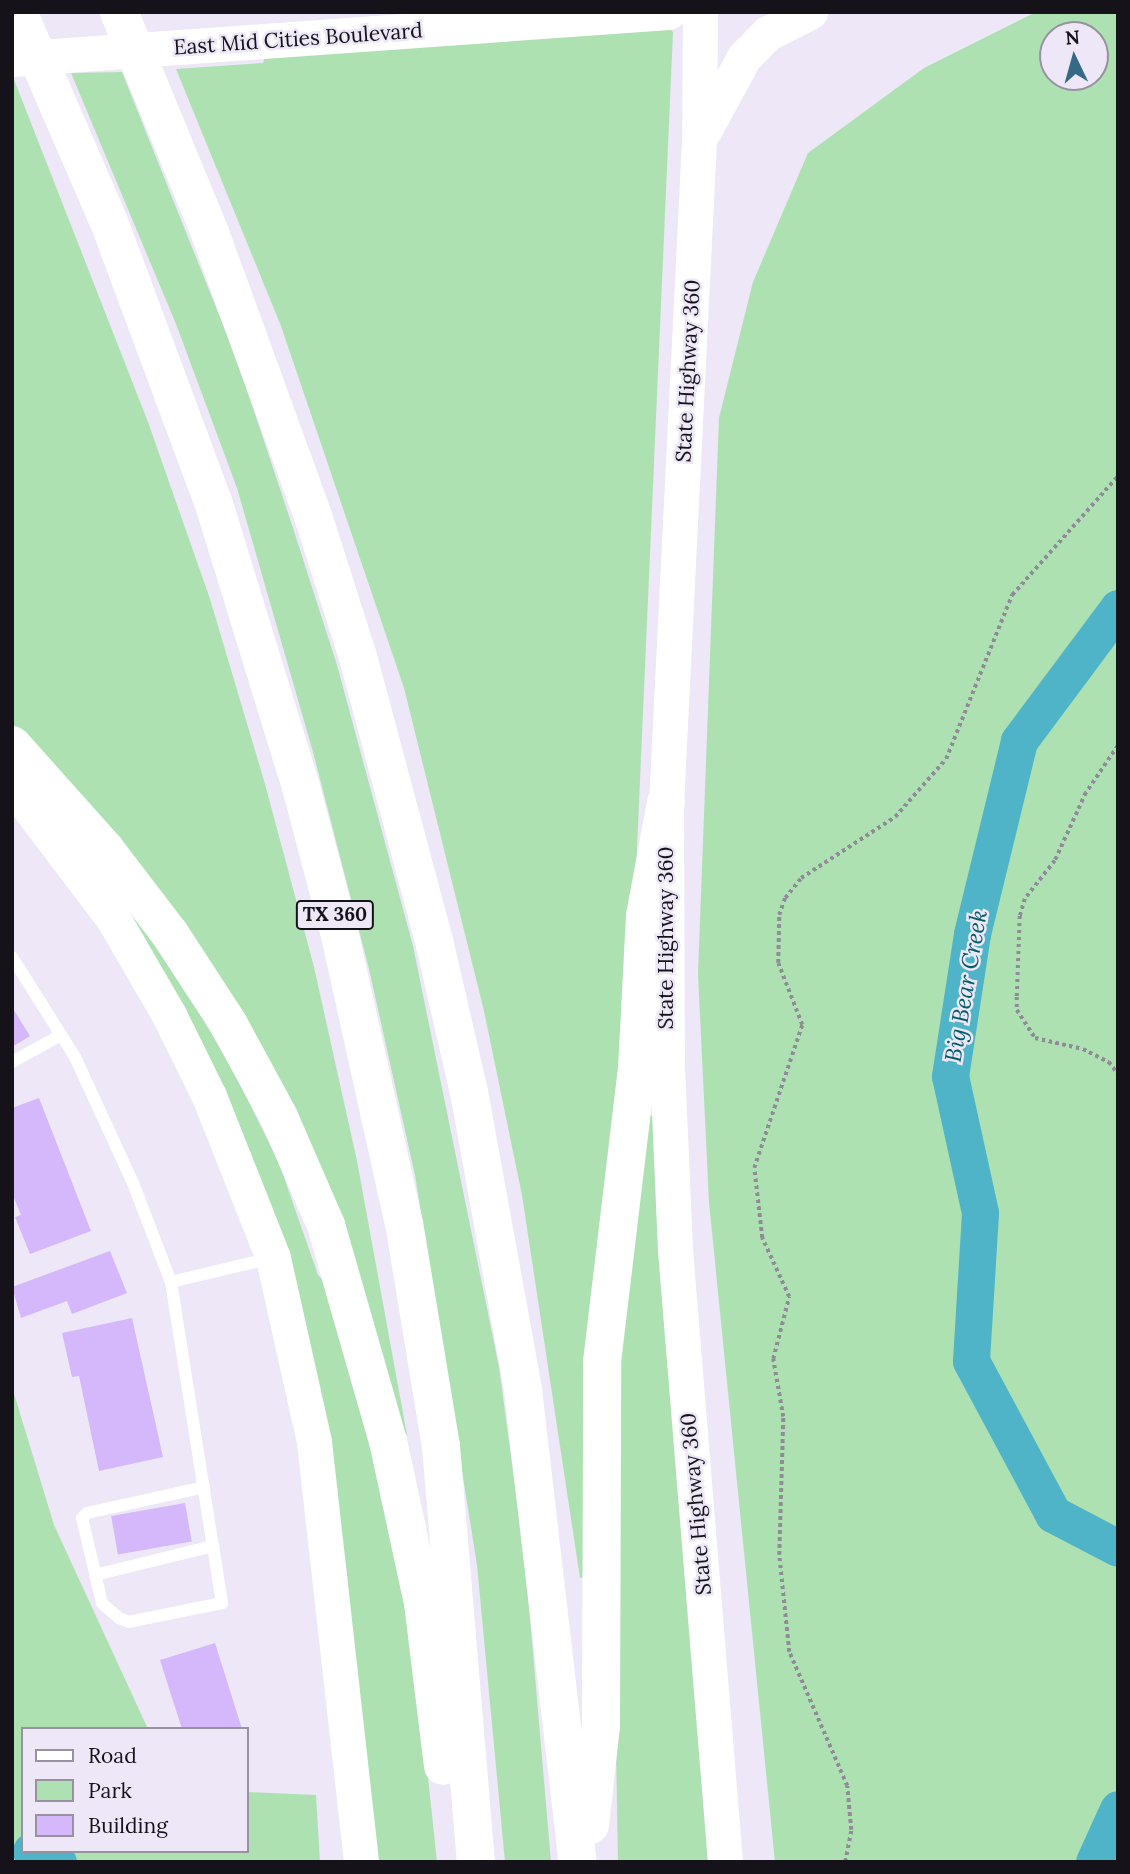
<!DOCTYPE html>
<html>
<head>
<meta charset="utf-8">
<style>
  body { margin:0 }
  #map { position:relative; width:1130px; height:1874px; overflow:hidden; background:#ede7f7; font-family:Lora,serif }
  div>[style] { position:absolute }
  .green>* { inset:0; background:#ade1b2 }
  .river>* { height:37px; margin:-18.5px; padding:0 18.5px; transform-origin:18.5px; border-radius:18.5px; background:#50b4c8 }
  .building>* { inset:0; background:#d4b8fb; transform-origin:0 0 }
  .path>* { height:3.5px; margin-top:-1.75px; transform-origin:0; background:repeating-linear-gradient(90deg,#908c97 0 3.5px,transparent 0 7px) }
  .service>* { height:12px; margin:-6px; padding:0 6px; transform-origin:6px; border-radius:6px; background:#fff }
  .secondary>* { height:35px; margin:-17.5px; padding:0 17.5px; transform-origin:17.5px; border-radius:17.5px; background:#fff }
  .motorway>* { height:38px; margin:-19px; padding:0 19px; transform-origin:19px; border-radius:19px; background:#fff }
  span { translate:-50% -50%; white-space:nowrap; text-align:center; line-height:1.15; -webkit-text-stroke:5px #ede7f7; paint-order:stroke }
  .shield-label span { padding:2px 5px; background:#ede7f7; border:2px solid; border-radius:5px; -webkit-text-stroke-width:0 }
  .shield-label { font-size:19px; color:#151319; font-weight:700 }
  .street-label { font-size:21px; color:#151319 }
  .water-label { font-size:23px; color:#025d6b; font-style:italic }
  .frame { position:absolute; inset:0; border:14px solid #151319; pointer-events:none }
  .legend { position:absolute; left:21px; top:1727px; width:228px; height:126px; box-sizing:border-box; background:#ede7f7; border:2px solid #97929e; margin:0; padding:9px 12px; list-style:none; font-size:21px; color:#151319 }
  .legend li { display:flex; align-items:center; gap:14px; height:35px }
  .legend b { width:35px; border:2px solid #97929e }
  .north { position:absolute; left:1039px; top:21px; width:70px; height:70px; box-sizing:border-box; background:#ede7f7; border:2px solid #97929e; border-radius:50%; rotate:355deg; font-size:19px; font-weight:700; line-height:28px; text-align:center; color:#151319 }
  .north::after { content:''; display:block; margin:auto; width:24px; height:32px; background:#356986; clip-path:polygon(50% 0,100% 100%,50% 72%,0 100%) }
</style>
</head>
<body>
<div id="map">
  <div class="green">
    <div style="clip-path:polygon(evenodd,1036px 12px,1118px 12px,1118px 1862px,775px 1862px,709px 1202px,698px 974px,719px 418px,753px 282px,808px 153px,924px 68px,1036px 12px,1053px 35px,1095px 35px,1095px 77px,1053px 77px,1053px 35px)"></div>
    <div style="clip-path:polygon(664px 24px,673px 32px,636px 871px,591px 1576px,580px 1578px,522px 1195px,484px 1011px,404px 688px,281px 326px,176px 69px,263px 63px,266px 55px)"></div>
    <div style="clip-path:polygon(122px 72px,237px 360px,293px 528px,337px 665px,413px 946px,499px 1367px,525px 1560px,551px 1862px,505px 1862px,477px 1565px,415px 1175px,369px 969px,313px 752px,237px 488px,176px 324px,71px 73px)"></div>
    <div style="clip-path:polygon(13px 77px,148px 422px,210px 599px,265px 784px,314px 967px,357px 1161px,407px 1435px,397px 1438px,326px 1201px,12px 733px)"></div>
    <div style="clip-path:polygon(114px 886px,195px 1005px,236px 1076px,279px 1163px,318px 1275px,332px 1289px,409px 1597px,437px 1862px,373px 1862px,347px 1575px,329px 1450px,290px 1276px)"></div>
    <div style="clip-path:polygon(655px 1115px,713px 1862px,618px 1862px,610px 1410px,643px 1116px)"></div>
    <div style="clip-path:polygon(12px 1387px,54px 1525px,148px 1729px,23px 1729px,23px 1851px,247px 1851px,247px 1792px,316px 1795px,320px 1862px,12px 1862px)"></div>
  </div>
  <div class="river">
    <div style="left:1118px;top:608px;width:166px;rotate:126.7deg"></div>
    <div style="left:1019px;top:741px;width:199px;rotate:103.7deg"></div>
    <div style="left:972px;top:934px;width:144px;rotate:98.8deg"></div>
    <div style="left:950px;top:1076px;width:140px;rotate:77.6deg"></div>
    <div style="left:980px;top:1213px;width:148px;rotate:93.5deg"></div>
    <div style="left:971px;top:1361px;width:174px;rotate:61.8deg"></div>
    <div style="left:1053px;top:1514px;width:73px;rotate:27.6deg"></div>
    <div style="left:31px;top:1851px;width:29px;rotate:22deg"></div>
    <div style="left:1094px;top:1862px;width:58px;rotate:-65.6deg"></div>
  </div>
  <div class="building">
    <div style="clip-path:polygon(12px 1007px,30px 1036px,12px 1047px)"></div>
    <div style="clip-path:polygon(39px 1098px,91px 1231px,30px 1254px,15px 1217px,21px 1215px,12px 1193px,12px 1108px)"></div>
    <div style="clip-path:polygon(110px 1251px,127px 1293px,72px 1314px,67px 1301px,21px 1318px,12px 1287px)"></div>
    <div style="clip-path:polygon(132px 1318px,163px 1457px,99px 1471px,79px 1376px,72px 1377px,62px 1333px)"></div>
    <div style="left:185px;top:1503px;width:39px;height:75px;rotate:80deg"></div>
    <div style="clip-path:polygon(215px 1643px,242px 1729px,182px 1729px,160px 1660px)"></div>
  </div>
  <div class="path">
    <div style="left:1118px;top:746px;width:57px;rotate:124.2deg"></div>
    <div style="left:1086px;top:793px;width:75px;rotate:114.5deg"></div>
    <div style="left:1055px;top:861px;width:48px;rotate:128.3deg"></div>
    <div style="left:1025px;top:899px;width:18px;rotate:106deg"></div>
    <div style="left:1020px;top:916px;width:81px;rotate:92.1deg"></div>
    <div style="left:1017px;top:997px;width:13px;rotate:90deg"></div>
    <div style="left:1017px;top:1010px;width:33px;rotate:57deg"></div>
    <div style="left:1035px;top:1038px;width:49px;rotate:12.9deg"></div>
    <div style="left:1083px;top:1049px;width:29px;rotate:27deg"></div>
    <div style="left:1109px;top:1062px;width:15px;rotate:53deg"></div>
    <div style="left:845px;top:1862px;width:33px;rotate:-79deg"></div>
    <div style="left:851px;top:1830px;width:44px;rotate:-95.2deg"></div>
    <div style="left:847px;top:1786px;width:146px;rotate:-113.4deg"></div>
    <div style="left:789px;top:1652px;width:98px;rotate:-95.9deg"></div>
    <div style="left:779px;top:1555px;width:138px;rotate:-88.3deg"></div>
    <div style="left:783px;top:1417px;width:59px;rotate:-99.8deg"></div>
    <div style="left:773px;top:1359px;width:64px;rotate:-75.5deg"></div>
    <div style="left:789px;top:1297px;width:65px;rotate:-114.6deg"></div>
    <div style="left:762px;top:1238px;width:70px;rotate:-96.5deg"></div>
    <div style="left:754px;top:1168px;width:151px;rotate:-71.4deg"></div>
    <div style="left:802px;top:1025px;width:66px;rotate:-111.2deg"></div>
    <div style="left:778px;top:963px;width:48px;rotate:-88.8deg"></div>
    <div style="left:779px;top:915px;width:18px;rotate:-71deg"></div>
    <div style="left:785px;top:898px;width:26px;rotate:-51deg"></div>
    <div style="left:801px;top:878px;width:112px;rotate:-33deg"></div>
    <div style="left:895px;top:817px;width:77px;rotate:-48.7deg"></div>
    <div style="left:946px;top:759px;width:177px;rotate:-68.1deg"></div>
    <div style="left:1012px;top:595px;width:159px;rotate:-48.3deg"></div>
  </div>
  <div class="service">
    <div style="left:12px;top:957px;width:118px;rotate:57.8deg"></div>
    <div style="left:75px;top:1057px;width:139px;rotate:65.3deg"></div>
    <div style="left:133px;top:1183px;width:106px;rotate:69deg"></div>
    <div style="left:171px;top:1282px;width:267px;rotate:81deg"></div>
    <div style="left:213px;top:1546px;width:58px;rotate:81deg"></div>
    <div style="left:222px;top:1603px;width:95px;rotate:168.5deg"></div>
    <div style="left:129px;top:1622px;width:11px;rotate:-158deg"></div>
    <div style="left:119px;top:1618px;width:23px;rotate:-139deg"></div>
    <div style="left:102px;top:1603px;width:87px;rotate:-103.2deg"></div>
    <div style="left:82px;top:1518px;width:7px;rotate:-45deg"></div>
    <div style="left:87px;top:1513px;width:120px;rotate:-12.5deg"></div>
    <div style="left:12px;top:1062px;width:56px;rotate:-28.9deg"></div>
    <div style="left:171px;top:1282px;width:104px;rotate:-13.4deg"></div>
    <div style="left:95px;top:1575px;width:122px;rotate:-13.8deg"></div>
  </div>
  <div class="secondary">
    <div style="left:700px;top:12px;width:129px;rotate:90.4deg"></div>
    <div style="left:699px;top:141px;width:663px;rotate:92.85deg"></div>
    <div style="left:666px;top:803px;width:263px;rotate:89.8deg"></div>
    <div style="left:667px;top:1066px;width:184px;rotate:87.5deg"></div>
    <div style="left:675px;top:1250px;width:614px;rotate:85.33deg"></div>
    <div style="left:12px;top:59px;width:658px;rotate:-4.1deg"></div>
    <div style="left:704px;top:131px;width:84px;rotate:-61.6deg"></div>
    <div style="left:744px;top:57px;width:34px;rotate:-45deg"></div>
    <div style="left:768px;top:33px;width:47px;rotate:-26.6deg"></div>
    <div style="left:12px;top:785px;width:169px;rotate:52.9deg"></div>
    <div style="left:114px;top:920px;width:110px;rotate:59.9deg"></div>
    <div style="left:169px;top:1015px;width:90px;rotate:63.7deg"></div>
    <div style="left:209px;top:1096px;width:174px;rotate:68.4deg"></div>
    <div style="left:273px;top:1258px;width:189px;rotate:77.4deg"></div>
    <div style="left:314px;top:1442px;width:423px;rotate:83.6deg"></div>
  </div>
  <div class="motorway">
    <div style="left:18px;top:12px;width:229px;rotate:66.6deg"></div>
    <div style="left:109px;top:222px;width:298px;rotate:69.6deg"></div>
    <div style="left:213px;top:501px;width:299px;rotate:72.9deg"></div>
    <div style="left:301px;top:787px;width:149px;rotate:75.2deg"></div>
    <div style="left:339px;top:931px;width:299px;rotate:77.5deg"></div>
    <div style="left:404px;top:1223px;width:226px;rotate:80.6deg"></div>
    <div style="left:441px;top:1446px;width:417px;rotate:85.2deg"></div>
    <div style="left:119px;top:12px;width:239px;rotate:67.6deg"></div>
    <div style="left:210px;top:233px;width:304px;rotate:70deg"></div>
    <div style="left:314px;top:519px;width:145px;rotate:72.3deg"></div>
    <div style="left:358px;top:657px;width:298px;rotate:75deg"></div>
    <div style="left:435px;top:945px;width:151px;rotate:77deg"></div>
    <div style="left:469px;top:1092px;width:303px;rotate:79.7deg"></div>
    <div style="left:523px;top:1390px;width:475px;rotate:83.4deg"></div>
    <div style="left:12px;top:745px;width:140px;rotate:48.2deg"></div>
    <div style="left:105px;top:849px;width:107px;rotate:52.6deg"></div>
    <div style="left:170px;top:934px;width:106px;rotate:56.9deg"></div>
    <div style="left:228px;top:1023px;width:107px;rotate:61.5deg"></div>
    <div style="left:279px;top:1117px;width:118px;rotate:66.5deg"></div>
    <div style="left:326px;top:1225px;width:225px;rotate:74deg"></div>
    <div style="left:388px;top:1441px;width:166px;rotate:77.8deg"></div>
    <div style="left:423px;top:1603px;width:164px;rotate:83deg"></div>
    <div style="left:590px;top:1825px;width:101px;rotate:-83.7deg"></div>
    <div style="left:601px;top:1725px;width:363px;rotate:-89.8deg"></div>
    <div style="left:602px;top:1362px;width:295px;rotate:-83.2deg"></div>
    <div style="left:637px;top:1069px;width:153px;rotate:-87deg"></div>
    <div style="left:645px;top:916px;width:115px;rotate:-79.5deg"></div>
  </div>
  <div class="shield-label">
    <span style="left:335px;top:915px">TX 360</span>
  </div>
  <div class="street-label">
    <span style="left:298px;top:39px;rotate:-4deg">East Mid Cities Boulevard</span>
    <span style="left:688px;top:371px;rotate:-87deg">State Highway 360</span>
    <span style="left:666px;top:938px;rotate:-90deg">State Highway 360</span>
    <span style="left:696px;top:1504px;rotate:-95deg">State Highway 360</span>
  </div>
  <div class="water-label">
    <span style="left:966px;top:986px;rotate:-80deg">Big Bear Creek</span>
  </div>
  <div class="frame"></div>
  <ul class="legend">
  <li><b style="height:9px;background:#fff"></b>Road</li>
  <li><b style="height:19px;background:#ade1b2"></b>Park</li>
  <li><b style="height:19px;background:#d4b8fb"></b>Building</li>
  </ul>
  <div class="north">N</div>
</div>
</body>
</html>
